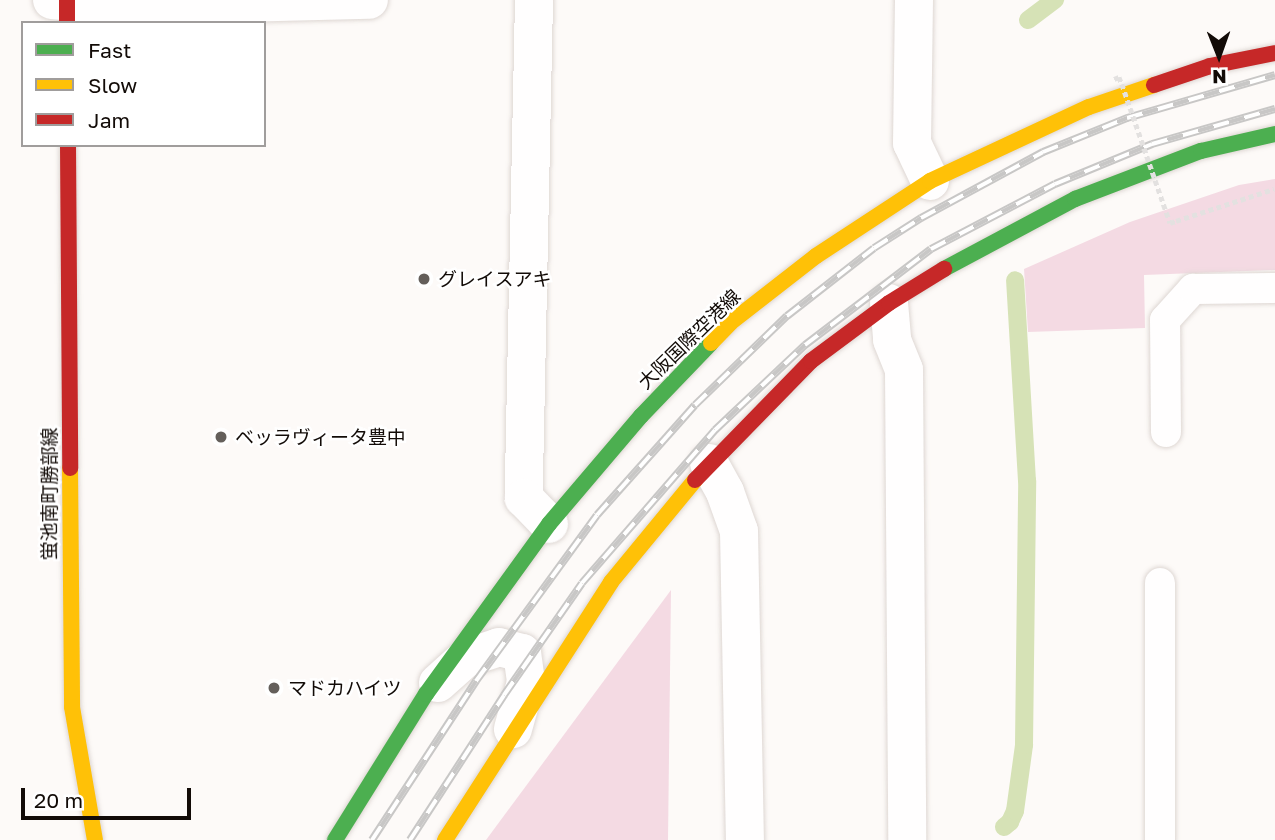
<!DOCTYPE html>
<html>
<head>
<meta charset="utf-8">
<style>
  body { margin:0 }
  #map { position:relative; width:1275px; height:840px; overflow:hidden; background:#fdfaf8; font-family:"Golos Text","Noto Sans JP",sans-serif }
  div>[style] { position:absolute }
  .green>* { inset:0; background:#f4dae3 }
  .stream>* { height:18px; margin:-9px; padding:0 9px; transform-origin:9px; border-radius:9px; background:#d6e2b6 }
  .path>* { height:4.5px; margin-top:-2.25px; transform-origin:0; background:repeating-linear-gradient(90deg,#e3e1e0 0 5px,transparent 0 8.5px) }
  .roads { filter:drop-shadow(0 0 2px #ded7d3) drop-shadow(0 0 2px #ded7d3) }
  .lane>* { height:30px; margin:-15px; padding:0 15px; transform-origin:15px; border-radius:15px; background:#fffefe }
  .street>* { height:38px; margin:-19px; padding:0 19px; transform-origin:19px; border-radius:19px; background:#fffefe }
  .fast>* { height:16px; margin:-8px; padding:0 8px; transform-origin:8px; border-radius:8px; background:#4caf50 }
  .slow>* { height:16px; margin:-8px; padding:0 8px; transform-origin:8px; border-radius:8px; background:#ffc107 }
  .jam>* { height:16px; margin:-8px; padding:0 8px; transform-origin:8px; border-radius:8px; background:#c62828 }
  .rail>* { height:8px; margin-top:-4px; transform-origin:0; background:repeating-linear-gradient(90deg,#fff 0 16px,#c8c7c6 0 32px); box-sizing:border-box; border-block:2px solid #c8c7c6 }
  .path-bridge>* { height:4.5px; margin-top:-2.25px; transform-origin:0; background:repeating-linear-gradient(90deg,#e3e1e0 0 5px,transparent 0 8.5px) }
  .dots>* { width:19px; height:19px; translate:-50% -50%; box-sizing:border-box; border:4px solid #fff; border-radius:50% }
  span { translate:-50% -50%; white-space:nowrap; text-align:center; line-height:1.15; -webkit-text-stroke:5px #fff; paint-order:stroke }
  .poi-label { font-size:19px; color:#120b07 }
  .left { translate:0 -50%; text-align:left }
  .street-label { font-size:19px; color:#120b07 }
  .legend { position:absolute; left:21px; top:21px; width:245px; height:126px; box-sizing:border-box; background:#fff; border:2px solid #a09d9c; margin:0; padding:9px 12px; list-style:none; font-size:21px; color:#120b07 }
  .legend li { display:flex; align-items:center; gap:14px; height:35px }
  .legend b { width:35px; border:2px solid #a09d9c }
  .north { position:absolute; left:1184px; top:21px; width:70px; height:70px; -webkit-text-stroke:5px #fff; paint-order:stroke; rotate:179deg; font-size:19px; font-weight:700; line-height:28px; text-align:center; color:#120b07 }
  .north::after { content:''; display:block; margin:auto; width:24px; height:32px; background:#120b07; clip-path:polygon(50% 0,100% 100%,50% 72%,0 100%) }
  .scale { position:absolute; left:21px; top:788px; width:170px; height:32px; box-sizing:border-box; border:4px solid #120b07; border-top:0; padding-left:9px; font-size:21px; line-height:24px; white-space:nowrap; color:#120b07; -webkit-text-stroke:5px #fff; paint-order:stroke }
</style>
</head>
<body>
<div id="map">
  <div class="green">
    <div style="clip-path:polygon(1275px 179px,1275px 270px,1144px 275px,1145px 328px,1028px 332px,1024px 269px,1130px 222px,1239px 185px)"></div>
    <div style="clip-path:polygon(671px 590px,668px 840px,486px 840px)"></div>
  </div>
  <div class="stream">
    <div style="left:1028px;top:20px;width:34px;rotate:-37deg"></div>
    <div style="left:1004px;top:827px;width:8px;rotate:-40deg"></div>
    <div style="left:1010px;top:822px;width:12px;rotate:-66deg"></div>
    <div style="left:1015px;top:811px;width:67px;rotate:-82.2deg"></div>
    <div style="left:1024px;top:745px;width:264px;rotate:-89.3deg"></div>
    <div style="left:1027px;top:481px;width:201px;rotate:-93.4deg"></div>
  </div>
  <div class="path">
    <div style="left:1176px;top:221px;width:103px;rotate:-18.1deg"></div>
  </div>
  <div class="roads">
    <div class="lane">
      <div style="left:1166px;top:432px;width:112px;rotate:-90.5deg"></div>
      <div style="left:1165px;top:320px;width:42px;rotate:-47.9deg"></div>
      <div style="left:1193px;top:289px;width:82px;rotate:-0.7deg"></div>
      <div style="left:1160px;top:840px;width:257px;rotate:-90deg"></div>
    </div>
    <div class="street">
      <div style="left:52px;top:0;width:65px;rotate:5.3deg"></div>
      <div style="left:117px;top:6px;width:252px;rotate:-1.4deg"></div>
      <div style="left:534px;top:0;width:498px;rotate:91.2deg"></div>
      <div style="left:524px;top:498px;width:36px;rotate:46deg"></div>
      <div style="left:914px;top:0;width:143px;rotate:90.8deg"></div>
      <div style="left:912px;top:143px;width:42px;rotate:64.7deg"></div>
      <div style="left:889px;top:303px;width:37px;rotate:85deg"></div>
      <div style="left:892px;top:340px;width:32px;rotate:68deg"></div>
      <div style="left:904px;top:370px;width:470px;rotate:89.6deg"></div>
      <div style="left:709px;top:463px;width:33px;rotate:61deg"></div>
      <div style="left:725px;top:492px;width:41px;rotate:70.3deg"></div>
      <div style="left:739px;top:531px;width:309px;rotate:88.9deg"></div>
      <div style="left:438px;top:683px;width:38px;rotate:-42deg"></div>
      <div style="left:466px;top:658px;width:35px;rotate:-18deg"></div>
      <div style="left:499px;top:647px;width:24px;rotate:15deg"></div>
      <div style="left:522px;top:653px;width:29px;rotate:82deg"></div>
      <div style="left:526px;top:682px;width:49px;rotate:105.5deg"></div>
    </div>
    <div class="fast">
      <div style="left:944px;top:269px;width:149px;rotate:-28.1deg"></div>
      <div style="left:1075px;top:199px;width:135px;rotate:-20.9deg"></div>
      <div style="left:1201px;top:151px;width:76px;rotate:-12.9deg"></div>
      <div style="left:335px;top:840px;width:172px;rotate:-58.1deg"></div>
      <div style="left:426px;top:694px;width:210px;rotate:-54.1deg"></div>
      <div style="left:549px;top:524px;width:142px;rotate:-49.6deg"></div>
      <div style="left:641px;top:416px;width:101px;rotate:-46.2deg"></div>
    </div>
    <div class="slow">
      <div style="left:711px;top:343px;width:28px;rotate:-46deg"></div>
      <div style="left:730px;top:323px;width:109px;rotate:-37.9deg"></div>
      <div style="left:816px;top:256px;width:136px;rotate:-33.3deg"></div>
      <div style="left:930px;top:181px;width:175px;rotate:-25deg"></div>
      <div style="left:1089px;top:107px;width:69px;rotate:-18.7deg"></div>
      <div style="left:70px;top:468px;width:239px;rotate:89.5deg"></div>
      <div style="left:72px;top:707px;width:135px;rotate:80.2deg"></div>
      <div style="left:445px;top:840px;width:307px;rotate:-57.2deg"></div>
      <div style="left:611px;top:582px;width:132px;rotate:-50.5deg"></div>
    </div>
    <div class="jam">
      <div style="left:67px;top:0;width:23px;rotate:90deg"></div>
      <div style="left:1154px;top:85px;width:59px;rotate:-18.7deg"></div>
      <div style="left:1210px;top:66px;width:66px;rotate:-11.3deg"></div>
      <div style="left:68px;top:145px;width:323px;rotate:89.6deg"></div>
      <div style="left:695px;top:480px;width:166px;rotate:-45.7deg"></div>
      <div style="left:811px;top:361px;width:97px;rotate:-36.6deg"></div>
      <div style="left:889px;top:303px;width:65px;rotate:-31.7deg"></div>
    </div>
  </div>
  <div class="rail">
    <div style="left:372px;top:840px;width:190px;rotate:-56.8deg"></div>
    <div style="left:476px;top:681px;width:205px;rotate:-53.9deg"></div>
    <div style="left:597px;top:515px;width:147px;rotate:-48.3deg"></div>
    <div style="left:695px;top:405px;width:128px;rotate:-44.1deg"></div>
    <div style="left:787px;top:316px;width:110px;rotate:-38deg"></div>
    <div style="left:874px;top:248px;width:56px;rotate:-32.6deg"></div>
    <div style="left:921px;top:218px;width:139px;rotate:-28.4deg"></div>
    <div style="left:1043px;top:152px;width:91px;rotate:-22deg"></div>
    <div style="left:1127px;top:118px;width:154px;rotate:-16.2deg"></div>
    <div style="left:410px;top:840px;width:173px;rotate:-57deg"></div>
    <div style="left:504px;top:695px;width:136px;rotate:-55.1deg"></div>
    <div style="left:582px;top:583px;width:203px;rotate:-49deg"></div>
    <div style="left:715px;top:430px;width:124px;rotate:-43.4deg"></div>
    <div style="left:805px;top:345px;width:158px;rotate:-37.3deg"></div>
    <div style="left:931px;top:249px;width:140px;rotate:-27.7deg"></div>
    <div style="left:1055px;top:184px;width:105px;rotate:-22.4deg"></div>
    <div style="left:1152px;top:144px;width:128px;rotate:-15.9deg"></div>
  </div>
  <div class="path-bridge">
    <div style="left:1114px;top:79px;width:5px;rotate:-22deg"></div>
    <div style="left:1119px;top:77px;width:8px;rotate:67deg"></div>
    <div style="left:1122px;top:84px;width:147px;rotate:70.9deg"></div>
    <div style="left:1170px;top:223px;width:6px;rotate:-18deg"></div>
  </div>
  <div class="dots">
    <div style="left:424px;top:279px;background:#645f5b"></div>
    <div style="left:221px;top:437px;background:#645f5b"></div>
    <div style="left:274px;top:688px;background:#645f5b"></div>
  </div>
  <div class="poi-label">
    <span class="left" style="left:438px;top:279px">グレイスアキ</span>
    <span class="left" style="left:235px;top:437px">ベッラヴィータ豊中</span>
    <span class="left" style="left:288px;top:688px">マドカハイツ</span>
  </div>
  <div class="street-label">
    <span style="left:689px;top:339px;rotate:-44deg">大阪国際空港線</span>
    <span style="left:49px;top:494px;rotate:-90deg">蛍池南町勝部線</span>
  </div>
  <ul class="legend">
  <li><b style="height:9px;background:#4caf50"></b>Fast</li>
  <li><b style="height:9px;background:#ffc107"></b>Slow</li>
  <li><b style="height:9px;background:#c62828"></b>Jam</li>
  </ul>
  <div class="north">N</div>
  <div class="scale">20 m</div>
</div>
</body>
</html>
